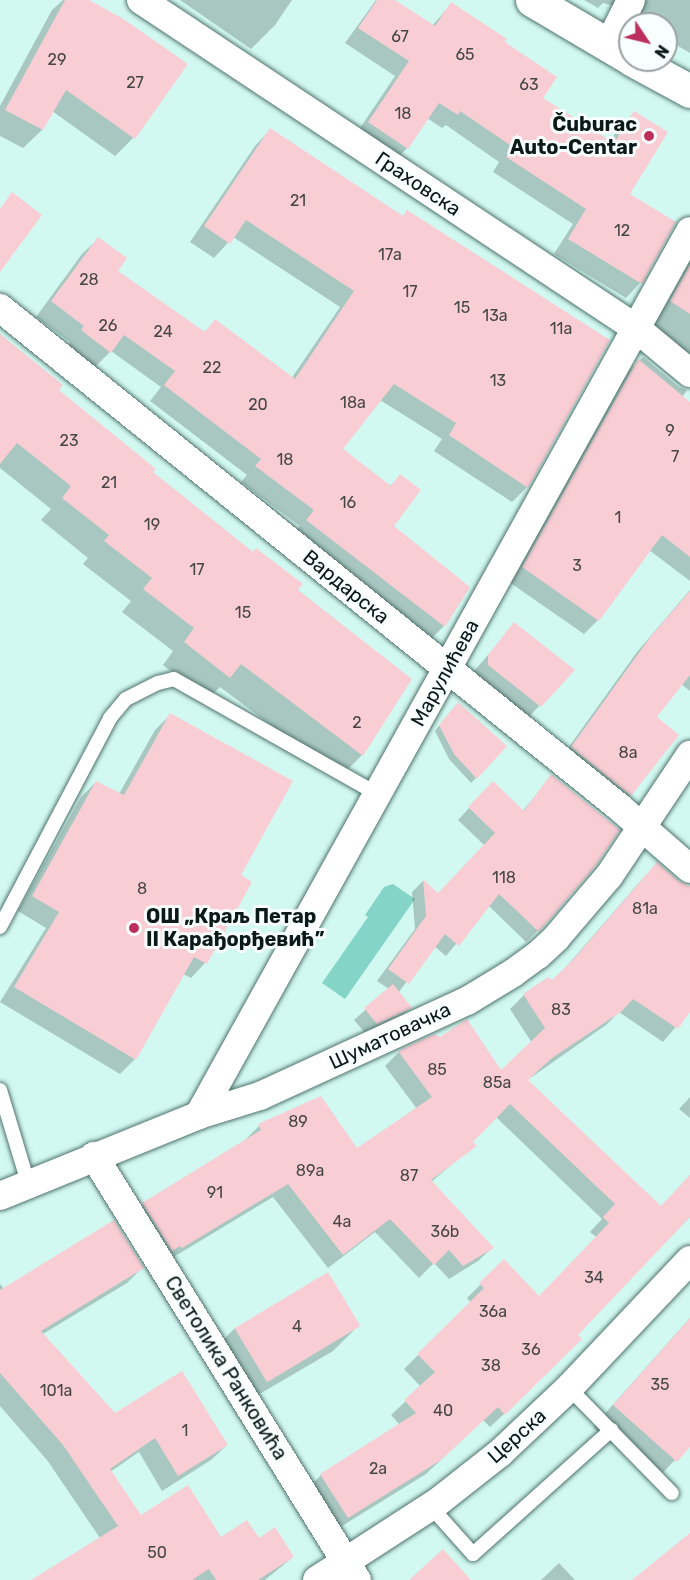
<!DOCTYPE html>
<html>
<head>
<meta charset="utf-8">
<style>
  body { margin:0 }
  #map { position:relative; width:690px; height:1580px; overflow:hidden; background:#d2f9f1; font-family:Rubik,sans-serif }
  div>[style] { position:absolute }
  .green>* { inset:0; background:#84d4c7 }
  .shadow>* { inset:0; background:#0003 }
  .building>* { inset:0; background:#f9cdd4; transform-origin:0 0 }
  .roads { filter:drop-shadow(0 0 2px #50736d) drop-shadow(0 0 2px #50736d) }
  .lane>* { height:14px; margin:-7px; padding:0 7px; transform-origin:7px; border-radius:7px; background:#fff }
  .street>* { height:28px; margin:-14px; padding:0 14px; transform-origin:14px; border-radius:14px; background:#fff }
  .secondary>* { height:33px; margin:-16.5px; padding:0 16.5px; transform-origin:16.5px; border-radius:16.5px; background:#fff }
  .dots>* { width:16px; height:16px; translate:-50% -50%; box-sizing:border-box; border:3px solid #f7fefd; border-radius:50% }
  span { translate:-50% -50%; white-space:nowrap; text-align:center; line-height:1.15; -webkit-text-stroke:6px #f7fefd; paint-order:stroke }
  .number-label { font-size:16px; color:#464646 }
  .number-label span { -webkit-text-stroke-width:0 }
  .poi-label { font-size:20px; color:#0b1917; font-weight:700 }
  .right { translate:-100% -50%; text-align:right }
  .left { translate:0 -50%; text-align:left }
  .street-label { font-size:20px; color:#0b1917 }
  .north { position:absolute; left:618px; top:12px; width:60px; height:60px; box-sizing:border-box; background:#f7fefd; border:2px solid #99a2a1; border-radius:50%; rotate:125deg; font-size:16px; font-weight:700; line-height:24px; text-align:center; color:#0b1917 }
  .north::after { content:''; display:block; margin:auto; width:21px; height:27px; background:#bd2f5c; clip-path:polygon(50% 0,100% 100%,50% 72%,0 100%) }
</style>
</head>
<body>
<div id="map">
  <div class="green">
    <div style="clip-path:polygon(393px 884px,415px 899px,345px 999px,322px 983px,368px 917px,365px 915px,384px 887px)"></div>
  </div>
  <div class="shadow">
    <div style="clip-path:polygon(63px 0,86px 0,133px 138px,115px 156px,52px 111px,42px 130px,23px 148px,0 136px,0 106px,52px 10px)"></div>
    <div style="clip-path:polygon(180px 0,292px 0,275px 25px,251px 49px)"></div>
    <div style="clip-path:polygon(376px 0,392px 0,432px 26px,451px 4px,503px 42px,541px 98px,610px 142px,619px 127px,634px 113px,628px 194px,674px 223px,640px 283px,626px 298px,554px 254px,573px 224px,493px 172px,499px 162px,446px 125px,442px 128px,427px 118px,407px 148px,393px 163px,354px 137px,395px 76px,345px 43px)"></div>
    <div style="clip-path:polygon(584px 0,690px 0,690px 53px,666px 39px,666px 24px,639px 24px,625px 16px,617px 7px,603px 3px,598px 8px)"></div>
    <div style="clip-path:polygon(270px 130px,527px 487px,512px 502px,434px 451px,442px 439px,380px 400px,341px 449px,389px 487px,400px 476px,392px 526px,468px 587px,444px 626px,429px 641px,291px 536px,300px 526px,241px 482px,247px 475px,150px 401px,161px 387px,111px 351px,95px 367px,67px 346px,70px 342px,36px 317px,82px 254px,98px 239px,116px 271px,203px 333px,216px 321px,291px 379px,340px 307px,233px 237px,214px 258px,190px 242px,255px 146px)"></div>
    <div style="clip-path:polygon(690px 257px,690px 376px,647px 339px)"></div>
    <div style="clip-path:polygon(0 334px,57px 390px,151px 473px,410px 679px,362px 755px,340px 777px,220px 687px,207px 699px,163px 665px,173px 651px,122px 612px,131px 601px,83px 564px,88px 558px,41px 520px,51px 509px,0 468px)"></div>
    <div style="clip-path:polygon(643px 357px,679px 387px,687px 390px,682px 397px,690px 404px,690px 581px,649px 550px,598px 620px,584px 634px,509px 582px,624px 375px)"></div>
    <div style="clip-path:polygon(690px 590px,690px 691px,681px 684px,655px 718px,630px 795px,616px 809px,558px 762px,637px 652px)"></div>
    <div style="clip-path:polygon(515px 624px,573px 670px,525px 721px,474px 681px,474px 671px)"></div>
    <div style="clip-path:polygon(453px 709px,476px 778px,471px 783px,449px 759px,435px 731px)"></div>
    <div style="clip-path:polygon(170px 715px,239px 875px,250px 882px,205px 963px,191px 978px,183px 974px,135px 1059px,120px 1074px,0 1002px,46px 928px,18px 911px,81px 797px,96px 782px,119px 794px,155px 730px)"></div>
    <div style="clip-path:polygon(551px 776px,538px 930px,526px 942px,488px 905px,446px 956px,434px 946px,398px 993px,410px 1008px,400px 1018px,366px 1034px,354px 1020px,389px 989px,377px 981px,415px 929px,412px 892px,423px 881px,438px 894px,485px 846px,458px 820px,482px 794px,523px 811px)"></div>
    <div style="clip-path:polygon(643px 878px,690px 886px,690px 1010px,663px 1042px,619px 1012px,606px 1025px,526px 1081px,661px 1207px,690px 1175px,690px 1217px,576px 1335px,528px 1392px,490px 1427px,483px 1420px,426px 1474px,334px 1531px,307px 1489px,321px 1475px,400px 1425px,391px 1415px,421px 1387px,404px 1369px,471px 1303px,467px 1298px,504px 1261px,539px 1298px,596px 1237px,590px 1232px,602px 1219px,496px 1117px,471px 1142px,475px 1145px,431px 1182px,492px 1248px,478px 1261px,449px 1279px,434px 1263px,419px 1278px,375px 1232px,328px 1268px,273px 1197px,167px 1261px,129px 1218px,143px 1204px,245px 1140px,259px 1126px,357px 1151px,417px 1109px,385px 1066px,399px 1052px,500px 1072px,532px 1043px,510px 1009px,524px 995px,548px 979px,552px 982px,560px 974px)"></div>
    <div style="clip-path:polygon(690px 1097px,690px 1118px,679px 1109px)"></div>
    <div style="clip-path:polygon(142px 1268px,127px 1283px,43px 1334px,114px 1415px,227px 1445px,211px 1460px,162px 1491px,139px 1452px,110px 1472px,140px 1517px,221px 1539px,258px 1540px,293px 1557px,265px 1580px,39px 1580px,100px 1538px,47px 1460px,0 1406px,0 1284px,4px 1289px)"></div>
    <div style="clip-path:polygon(690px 1318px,690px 1444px,655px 1481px,593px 1427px)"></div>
    <div style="clip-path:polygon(358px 1326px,333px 1351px,241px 1405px,210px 1353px,235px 1328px)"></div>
    <div style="clip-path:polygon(559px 1563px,575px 1580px,541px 1580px)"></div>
  </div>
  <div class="building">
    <div style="clip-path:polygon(65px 0,89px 0,122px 18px,188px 64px,135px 139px,66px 90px,43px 130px,5px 110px)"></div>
    <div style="clip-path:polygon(377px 0,395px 0,435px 26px,451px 2px,507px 39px,505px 42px,557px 77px,543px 98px,614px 143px,634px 111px,668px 132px,630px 194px,676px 222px,642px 284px,568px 239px,586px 209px,506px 157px,513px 147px,460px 111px,458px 115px,439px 103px,408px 149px,368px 122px,409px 61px,358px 28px)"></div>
    <div style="clip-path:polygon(270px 128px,403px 216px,407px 210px,610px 340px,528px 488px,449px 435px,456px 423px,394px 384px,343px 449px,391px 486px,400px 474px,421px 490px,394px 526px,470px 587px,445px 627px,306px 520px,314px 510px,255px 466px,261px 459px,164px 385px,175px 371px,124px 335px,111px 353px,81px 330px,84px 326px,51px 301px,98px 237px,127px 258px,118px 271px,205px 332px,215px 319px,295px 379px,354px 291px,246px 220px,230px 244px,204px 226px)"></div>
    <div style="clip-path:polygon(12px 192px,42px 215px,0 272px,0 209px)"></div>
    <div style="clip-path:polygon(690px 265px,690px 314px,670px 301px)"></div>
    <div style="clip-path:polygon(0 334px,63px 385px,59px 390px,156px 469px,153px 472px,253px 552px,256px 548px,303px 584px,298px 590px,412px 679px,363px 756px,241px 664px,230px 678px,184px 642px,194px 628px,143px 589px,152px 578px,104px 541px,109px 535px,62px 498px,71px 486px,17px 443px,0 464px)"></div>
    <div style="clip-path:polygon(638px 359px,690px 402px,690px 557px,662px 535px,599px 621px,522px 567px)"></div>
    <div style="clip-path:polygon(690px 591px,690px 675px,657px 717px,679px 735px,631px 796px,571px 747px,651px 636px)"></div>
    <div style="clip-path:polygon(514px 622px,575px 670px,541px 707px,488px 665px,488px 655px)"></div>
    <div style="clip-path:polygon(458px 702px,507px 746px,477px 779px,454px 754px,439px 725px)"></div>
    <div style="clip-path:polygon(170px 713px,293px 781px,241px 875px,252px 882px,207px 964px,194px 957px,136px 1060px,14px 987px,59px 912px,32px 896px,96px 781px,124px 795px)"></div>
    <div style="clip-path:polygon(551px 774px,620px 830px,594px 868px,539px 932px,499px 894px,459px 946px,445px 934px,409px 984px,388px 969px,426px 916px,423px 879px,438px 893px,495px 833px,468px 807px,493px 781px,524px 811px)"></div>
    <div style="clip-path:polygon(657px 862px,679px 881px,690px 886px,690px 1012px,678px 1029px,633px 999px,622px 1011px,552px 1058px,528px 1080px,661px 1206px,690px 1175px,690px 1217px,578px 1335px,582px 1339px,505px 1415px,498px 1407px,441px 1460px,348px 1518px,320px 1474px,416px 1413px,404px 1400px,435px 1372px,417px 1354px,484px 1288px,479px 1283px,504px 1259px,539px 1296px,609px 1223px,603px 1217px,615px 1204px,510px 1104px,473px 1142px,477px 1146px,431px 1180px,494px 1248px,463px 1266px,449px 1250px,434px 1265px,390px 1219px,343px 1255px,288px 1184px,182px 1248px,180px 1246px,172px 1251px,142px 1203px,261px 1130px,258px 1124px,321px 1096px,357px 1148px,432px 1097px,398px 1051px,434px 1034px,440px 1037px,467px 1019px,501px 1070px,545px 1028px,523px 994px,548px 977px,552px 980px,571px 962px)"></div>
    <div style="clip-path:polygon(393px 984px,412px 1008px,377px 1024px,364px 1008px)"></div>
    <div style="clip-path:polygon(114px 1220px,144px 1268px,41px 1331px,115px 1413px,182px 1371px,228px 1445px,178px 1476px,155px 1438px,110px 1469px,141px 1515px,188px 1485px,221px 1537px,247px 1520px,259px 1538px,275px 1527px,294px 1557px,258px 1580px,216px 1580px,209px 1569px,192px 1580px,31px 1580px,118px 1526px,63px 1445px,0 1373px,0 1290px)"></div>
    <div style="left:328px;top:1272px;width:63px;height:109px;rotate:59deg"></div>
    <div style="clip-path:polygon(690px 1318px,690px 1447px,677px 1462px,613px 1405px)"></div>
    <div style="clip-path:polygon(690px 1533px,690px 1580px,632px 1580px)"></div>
    <div style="clip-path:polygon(443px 1549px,471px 1580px,409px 1580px)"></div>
  </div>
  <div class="roads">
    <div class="lane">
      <div style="left:0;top:927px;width:236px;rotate:-62.2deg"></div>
      <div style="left:110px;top:718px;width:25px;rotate:-50deg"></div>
      <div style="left:126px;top:699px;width:36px;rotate:-27deg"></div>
      <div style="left:158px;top:683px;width:16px;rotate:-14deg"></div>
      <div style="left:174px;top:679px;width:233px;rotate:29.5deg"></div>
      <div style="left:0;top:1090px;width:97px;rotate:73.2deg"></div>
      <div style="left:569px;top:1388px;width:147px;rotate:45.6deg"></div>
      <div style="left:431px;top:1507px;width:63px;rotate:48.2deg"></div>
      <div style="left:473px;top:1554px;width:186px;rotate:-41.9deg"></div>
    </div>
    <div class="street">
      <div style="left:141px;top:0;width:595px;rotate:33.56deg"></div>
      <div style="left:637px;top:329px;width:69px;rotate:39.7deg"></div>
      <div style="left:608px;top:46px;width:51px;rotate:-63.4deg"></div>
      <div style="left:0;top:308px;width:795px;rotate:38.87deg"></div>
      <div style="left:619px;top:807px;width:94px;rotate:41.1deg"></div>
      <div style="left:199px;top:1115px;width:1011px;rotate:-60.95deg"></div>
      <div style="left:94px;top:1156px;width:499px;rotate:58.2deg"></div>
      <div style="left:0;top:1196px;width:215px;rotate:-22.1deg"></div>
      <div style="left:199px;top:1115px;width:64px;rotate:-17.3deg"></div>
      <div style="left:260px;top:1096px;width:228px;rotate:-24.7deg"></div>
      <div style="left:467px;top:1001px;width:54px;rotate:-31.3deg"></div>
      <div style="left:513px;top:973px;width:31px;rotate:-36deg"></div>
      <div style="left:538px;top:955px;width:25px;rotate:-43deg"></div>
      <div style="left:556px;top:938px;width:82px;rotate:-49.5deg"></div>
      <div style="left:609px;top:876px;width:146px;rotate:-56.2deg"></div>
      <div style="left:317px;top:1580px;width:145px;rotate:-32.9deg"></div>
      <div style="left:439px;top:1501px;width:78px;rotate:-38.2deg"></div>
      <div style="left:500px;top:1453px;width:95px;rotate:-43.3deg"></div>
      <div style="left:569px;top:1388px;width:176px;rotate:-46.6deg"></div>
    </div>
    <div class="secondary">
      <div style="left:532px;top:0;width:114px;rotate:30.6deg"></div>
      <div style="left:633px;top:60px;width:65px;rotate:28.5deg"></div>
    </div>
  </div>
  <div class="dots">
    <div style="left:649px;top:136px;background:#bd2f5c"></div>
    <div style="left:134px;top:928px;background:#bd2f5c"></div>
  </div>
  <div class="number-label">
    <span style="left:400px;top:37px">67</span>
    <span style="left:465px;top:55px">65</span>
    <span style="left:57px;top:60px">29</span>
    <span style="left:135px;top:83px">27</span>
    <span style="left:529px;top:85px">63</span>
    <span style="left:403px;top:114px">18</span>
    <span style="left:298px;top:201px">21</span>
    <span style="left:622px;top:231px">12</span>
    <span style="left:390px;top:255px">17a</span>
    <span style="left:89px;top:280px">28</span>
    <span style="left:410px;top:292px">17</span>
    <span style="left:462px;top:308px">15</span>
    <span style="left:495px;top:316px">13a</span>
    <span style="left:108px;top:326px">26</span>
    <span style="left:561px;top:329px">11a</span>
    <span style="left:163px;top:332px">24</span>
    <span style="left:212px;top:368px">22</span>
    <span style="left:498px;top:381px">13</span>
    <span style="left:353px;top:403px">18a</span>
    <span style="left:258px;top:405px">20</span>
    <span style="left:670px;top:431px">9</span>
    <span style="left:69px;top:441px">23</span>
    <span style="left:675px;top:457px">7</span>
    <span style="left:285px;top:460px">18</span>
    <span style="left:109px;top:483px">21</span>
    <span style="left:348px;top:503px">16</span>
    <span style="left:618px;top:518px">1</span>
    <span style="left:152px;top:525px">19</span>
    <span style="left:577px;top:566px">3</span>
    <span style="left:197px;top:570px">17</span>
    <span style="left:243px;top:613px">15</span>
    <span style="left:357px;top:723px">2</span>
    <span style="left:628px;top:753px">8a</span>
    <span style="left:504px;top:878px">118</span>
    <span style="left:142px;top:889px">8</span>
    <span style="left:645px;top:909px">81a</span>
    <span style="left:561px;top:1010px">83</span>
    <span style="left:437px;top:1070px">85</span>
    <span style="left:497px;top:1083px">85a</span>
    <span style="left:298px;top:1122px">89</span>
    <span style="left:310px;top:1171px">89a</span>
    <span style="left:409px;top:1176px">87</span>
    <span style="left:215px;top:1193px">91</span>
    <span style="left:342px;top:1222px">4a</span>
    <span style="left:445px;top:1232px">36b</span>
    <span style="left:594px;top:1278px">34</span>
    <span style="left:493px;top:1312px">36a</span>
    <span style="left:297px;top:1327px">4</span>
    <span style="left:531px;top:1350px">36</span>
    <span style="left:491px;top:1366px">38</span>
    <span style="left:660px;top:1385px">35</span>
    <span style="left:56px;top:1391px">101a</span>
    <span style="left:443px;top:1411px">40</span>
    <span style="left:185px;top:1431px">1</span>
    <span style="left:378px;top:1469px">2a</span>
    <span style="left:157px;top:1553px">50</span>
  </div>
  <div class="poi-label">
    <span class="right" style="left:637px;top:136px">Čuburac<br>Auto-Centar</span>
    <span class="left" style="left:146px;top:928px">ОШ „Краљ Петар<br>II Карађорђевић”</span>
  </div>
  <div class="street-label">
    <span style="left:418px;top:184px;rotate:34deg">Граховска</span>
    <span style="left:346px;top:587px;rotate:39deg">Вардарска</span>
    <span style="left:445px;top:673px;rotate:-61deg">Марулићева</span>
    <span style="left:390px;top:1036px;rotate:-25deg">Шуматовачка</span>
    <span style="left:226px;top:1368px;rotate:58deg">Светолика Ранковића</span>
    <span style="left:517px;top:1436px;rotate:-42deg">Церска</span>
  </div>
  <div class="north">N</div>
</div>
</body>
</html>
